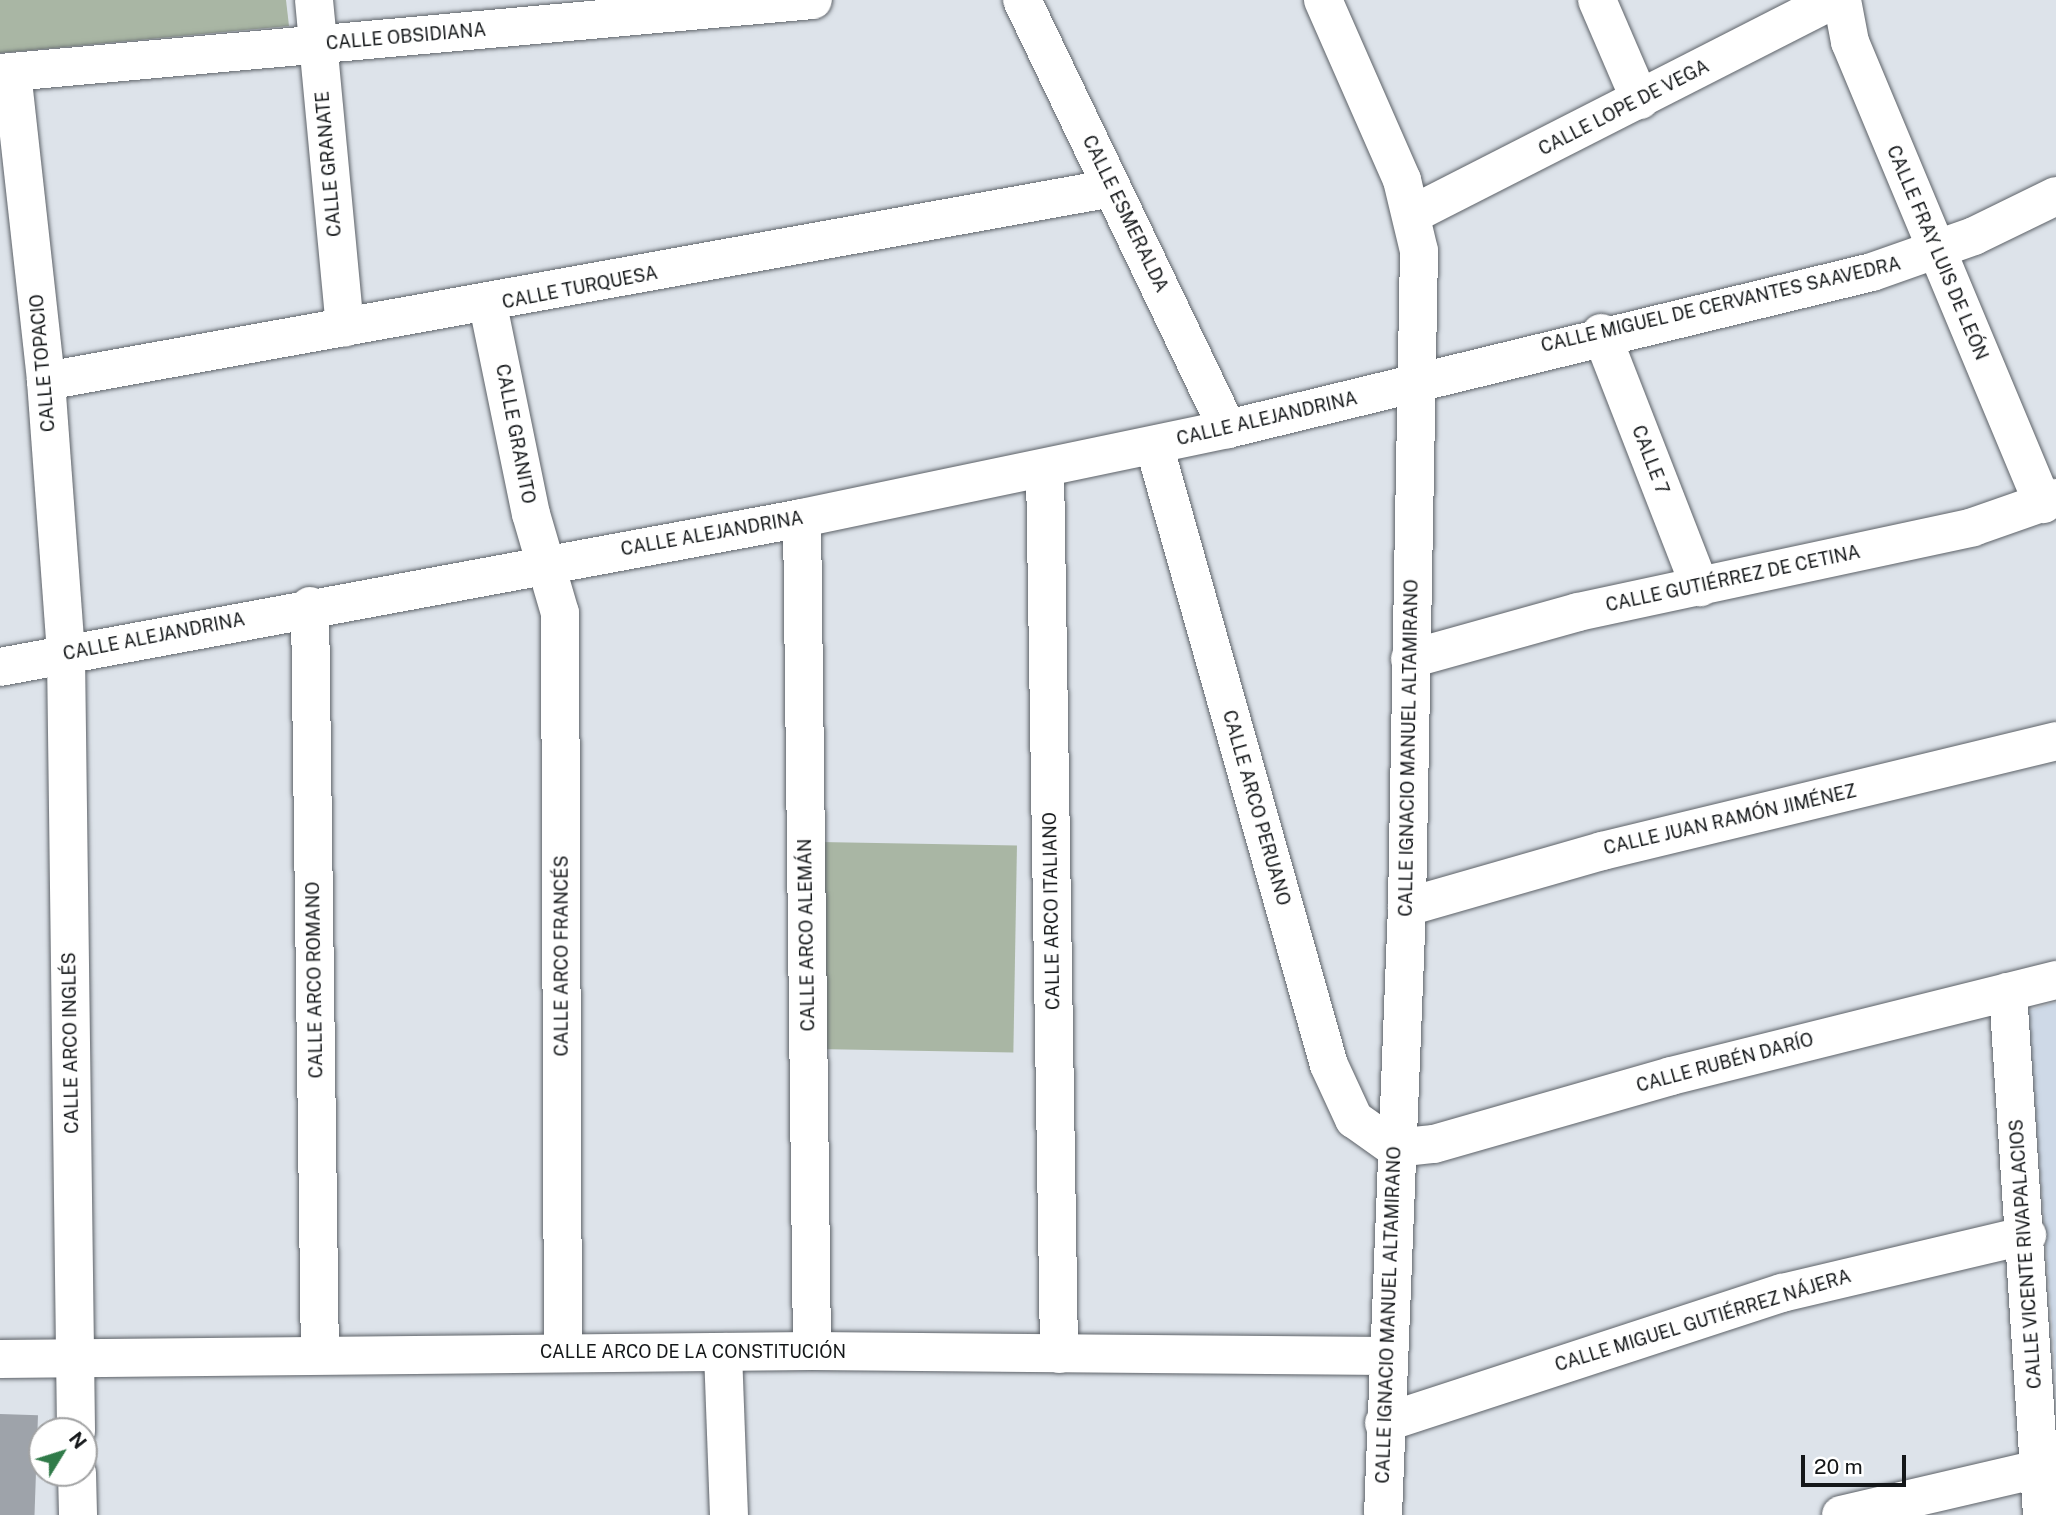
<!DOCTYPE html>
<html>
<head>
<meta charset="utf-8">
<style>
  body { margin:0 }
  #map { position:relative; width:2056px; height:1515px; overflow:hidden; background:#dde3ea; font-family:"Public Sans",sans-serif }
  div>[style] { position:absolute }
  .built>* { inset:0; background:#ced9e7 }
  .green>* { inset:0; background:#a9b6a4; transform-origin:0 0 }
  .building>* { inset:0; background:#9ea3aa; transform-origin:0 0 }
  .roads { filter:drop-shadow(0 0 2px #5d6268) drop-shadow(0 0 2px #5d6268) }
  .minor>* { height:38px; margin:-19px; padding:0 19px; transform-origin:19px; border-radius:19px; background:#fff }
  span { translate:-50% -50%; white-space:nowrap; text-align:center; line-height:1.15; -webkit-text-stroke:6px #fff; paint-order:stroke }
  .street-label { font-size:18px; color:#141719 }
  .north { position:absolute; left:28px; top:1417px; width:70px; height:70px; box-sizing:border-box; background:#fff; border:2px solid #a1a2a3; border-radius:50%; rotate:52deg; font-size:19px; font-weight:700; line-height:28px; text-align:center; color:#141719 }
  .north::after { content:''; display:block; margin:auto; width:24px; height:32px; background:#307b49; clip-path:polygon(50% 0,100% 100%,50% 72%,0 100%) }
  .scale { position:absolute; left:1801px; top:1455px; width:105px; height:32px; box-sizing:border-box; border:4px solid #141719; border-top:0; padding-left:9px; font-size:21px; line-height:24px; white-space:nowrap; color:#141719; -webkit-text-stroke:5px #fff; paint-order:stroke }
</style>
</head>
<body>
<div id="map">
  <div class="built">
    <div style="clip-path:polygon(2056px 1002px,2056px 1376px,2028px 1011px)"></div>
  </div>
  <div class="green">
    <div style="clip-path:polygon(0 0,286px 0,289px 26px,0 53px)"></div>
    <div style="left:820px;top:842px;width:197px;height:207px;rotate:1deg"></div>
  </div>
  <div class="building">
    <div style="left:0;top:1414px;width:38px;height:101px;rotate:2deg"></div>
  </div>
  <div class="roads">
    <div class="minor">
      <div style="left:314px;top:0;width:329px;rotate:84.6deg"></div>
      <div style="left:1022px;top:0;width:476px;rotate:64.4deg"></div>
      <div style="left:1323px;top:0;width:197px;rotate:66.3deg"></div>
      <div style="left:1402px;top:180px;width:73px;rotate:76.5deg"></div>
      <div style="left:1419px;top:251px;width:656px;rotate:91.05deg"></div>
      <div style="left:1407px;top:907px;width:608px;rotate:92.26deg"></div>
      <div style="left:1597px;top:0;width:109px;rotate:66.7deg"></div>
      <div style="left:1842px;top:0;width:43px;rotate:79.2deg"></div>
      <div style="left:1850px;top:42px;width:501px;rotate:67.33deg"></div>
      <div style="left:12px;top:72px;width:311px;rotate:83.7deg"></div>
      <div style="left:46px;top:381px;width:275px;rotate:85.8deg"></div>
      <div style="left:66px;top:655px;width:776px;rotate:89.26deg"></div>
      <div style="left:0;top:73px;width:816px;rotate:-5.13deg"></div>
      <div style="left:1413px;top:214px;width:471px;rotate:-27deg"></div>
      <div style="left:488px;top:305px;width:213px;rotate:78.4deg"></div>
      <div style="left:531px;top:514px;width:103px;rotate:73.7deg"></div>
      <div style="left:560px;top:613px;width:739px;rotate:89.77deg"></div>
      <div style="left:1601px;top:333px;width:273px;rotate:68.7deg"></div>
      <div style="left:46px;top:381px;width:1083px;rotate:-10.26deg"></div>
      <div style="left:1154px;top:445px;width:644px;rotate:74.24deg"></div>
      <div style="left:1329px;top:1065px;width:60px;rotate:65.2deg"></div>
      <div style="left:1354px;top:1119px;width:50px;rotate:35.3deg"></div>
      <div style="left:1045px;top:468px;width:886px;rotate:89.09deg"></div>
      <div style="left:802px;top:518px;width:833px;rotate:89.31deg"></div>
      <div style="left:310px;top:606px;width:749px;rotate:89.24deg"></div>
      <div style="left:1410px;top:659px;width:174px;rotate:-15.6deg"></div>
      <div style="left:1578px;top:612px;width:404px;rotate:-12.1deg"></div>
      <div style="left:1973px;top:527px;width:88px;rotate:-19.3deg"></div>
      <div style="left:0;top:667px;width:816px;rotate:-10.52deg"></div>
      <div style="left:802px;top:518px;width:435px;rotate:-11.8deg"></div>
      <div style="left:1228px;top:429px;width:663px;rotate:-13.7deg"></div>
      <div style="left:1872px;top:272px;width:108px;rotate:-19.4deg"></div>
      <div style="left:1974px;top:236px;width:91px;rotate:-26deg"></div>
      <div style="left:1407px;top:907px;width:203px;rotate:-16deg"></div>
      <div style="left:1602px;top:851px;width:467px;rotate:-13.6deg"></div>
      <div style="left:2008px;top:992px;width:524px;rotate:86.28deg"></div>
      <div style="left:1395px;top:1148px;width:39px;rotate:-6deg"></div>
      <div style="left:1434px;top:1144px;width:247px;rotate:-16deg"></div>
      <div style="left:1671px;top:1076px;width:397px;rotate:-14deg"></div>
      <div style="left:723px;top:1352px;width:163px;rotate:87.9deg"></div>
      <div style="left:0;top:1359px;width:812px;rotate:-0.56deg"></div>
      <div style="left:812px;top:1351px;width:575px;rotate:0.5deg"></div>
      <div style="left:1384px;top:1423px;width:419px;rotate:-18.1deg"></div>
      <div style="left:1782px;top:1293px;width:252px;rotate:-13.3deg"></div>
      <div style="left:77px;top:1473px;width:42px;rotate:88.6deg"></div>
      <div style="left:1841px;top:1515px;width:221px;rotate:-13.1deg"></div>
    </div>
  </div>
  <div class="street-label">
    <span style="left:406px;top:37px;rotate:-5deg">CALLE OBSIDIANA</span>
    <span style="left:1624px;top:108px;rotate:-27deg">CALLE LOPE DE VEGA</span>
    <span style="left:329px;top:164px;rotate:-95deg">CALLE GRANATE</span>
    <span style="left:1125px;top:214px;rotate:64deg">CALLE ESMERALDA</span>
    <span style="left:1937px;top:253px;rotate:67deg">CALLE FRAY LUIS DE LEÓN</span>
    <span style="left:580px;top:288px;rotate:-11deg">CALLE TURQUESA</span>
    <span style="left:1721px;top:305px;rotate:-13deg">CALLE MIGUEL DE CERVANTES SAAVEDRA</span>
    <span style="left:43px;top:363px;rotate:-95deg">CALLE TOPACIO</span>
    <span style="left:1267px;top:419px;rotate:-13deg">CALLE ALEJANDRINA</span>
    <span style="left:515px;top:434px;rotate:79deg">CALLE GRANITO</span>
    <span style="left:1650px;top:460px;rotate:69deg">CALLE 7</span>
    <span style="left:712px;top:534px;rotate:-10deg">CALLE ALEJANDRINA</span>
    <span style="left:1733px;top:579px;rotate:-12deg">CALLE GUTIÉRREZ DE CETINA</span>
    <span style="left:154px;top:637px;rotate:-11deg">CALLE ALEJANDRINA</span>
    <span style="left:1409px;top:748px;rotate:-89deg">CALLE IGNACIO MANUEL ALTAMIRANO</span>
    <span style="left:1256px;top:808px;rotate:74deg">CALLE ARCO PERUANO</span>
    <span style="left:1730px;top:820px;rotate:-13deg">CALLE JUAN RAMÓN JIMÉNEZ</span>
    <span style="left:1052px;top:911px;rotate:-91deg">CALLE ARCO ITALIANO</span>
    <span style="left:807px;top:935px;rotate:-91deg">CALLE ARCO ALEMÁN</span>
    <span style="left:562px;top:956px;rotate:-90deg">CALLE ARCO FRANCÉS</span>
    <span style="left:315px;top:980px;rotate:-91deg">CALLE ARCO ROMANO</span>
    <span style="left:71px;top:1043px;rotate:-91deg">CALLE ARCO INGLÉS</span>
    <span style="left:1725px;top:1063px;rotate:-15deg">CALLE RUBÉN DARÍO</span>
    <span style="left:2026px;top:1254px;rotate:-94deg">CALLE VICENTE RIVAPALACIOS</span>
    <span style="left:1389px;top:1315px;rotate:-88deg">CALLE IGNACIO MANUEL ALTAMIRANO</span>
    <span style="left:1703px;top:1321px;rotate:-17deg">CALLE MIGUEL GUTIÉRREZ NÁJERA</span>
    <span style="left:693px;top:1352px">CALLE ARCO DE LA CONSTITUCIÓN</span>
  </div>
  <div class="north">N</div>
  <div class="scale">20 m</div>
</div>
</body>
</html>
